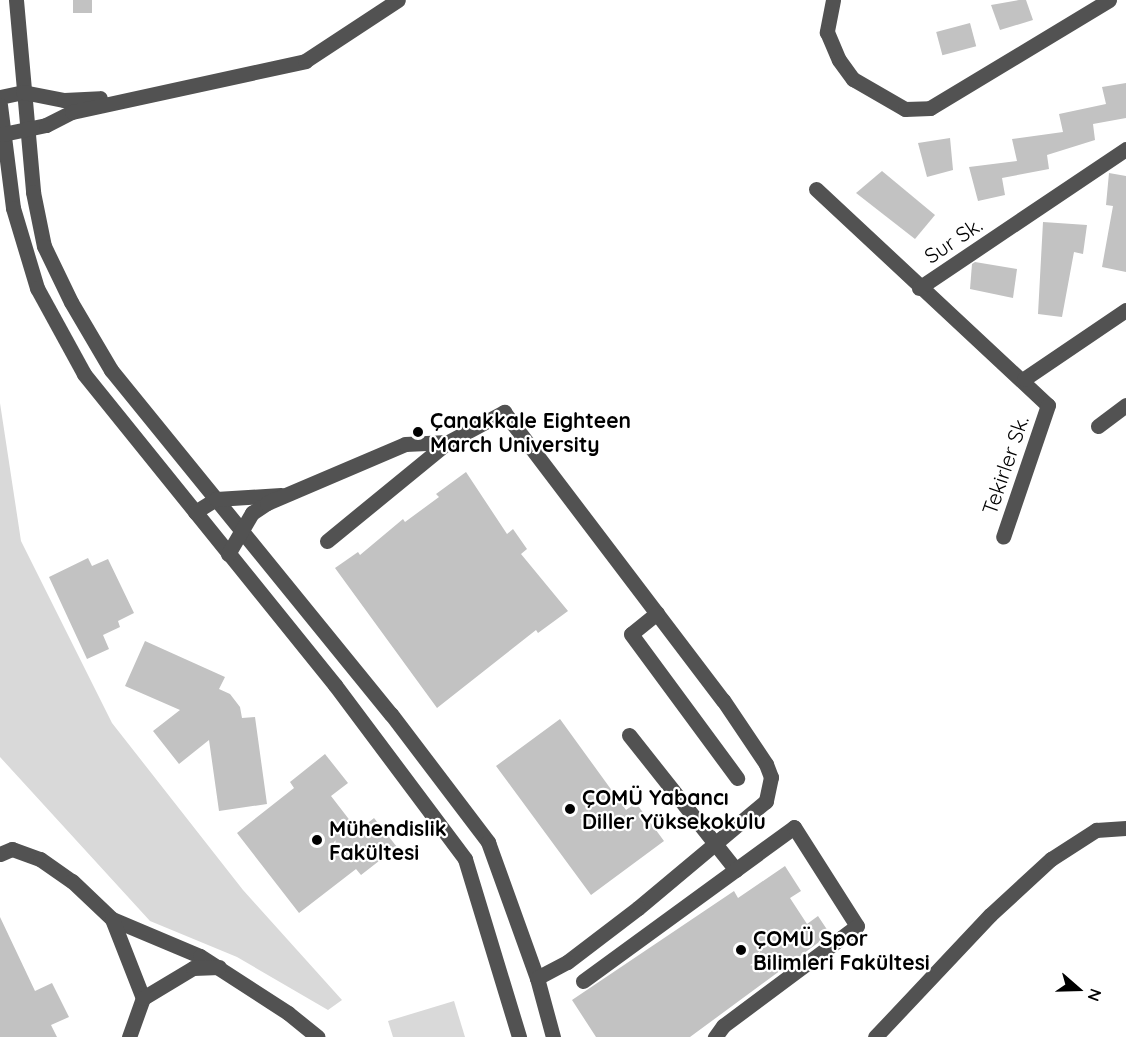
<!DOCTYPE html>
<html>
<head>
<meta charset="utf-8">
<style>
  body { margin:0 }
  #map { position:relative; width:1126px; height:1037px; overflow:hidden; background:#fff; font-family:Quicksand,sans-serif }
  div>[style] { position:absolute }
  .green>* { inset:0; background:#d9d9d9 }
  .building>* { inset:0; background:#c2c2c2; transform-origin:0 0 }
  .minor>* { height:15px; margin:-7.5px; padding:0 7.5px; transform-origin:7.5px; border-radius:7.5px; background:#525252 }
  .dots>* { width:16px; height:16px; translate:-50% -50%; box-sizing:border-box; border:3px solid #fff; border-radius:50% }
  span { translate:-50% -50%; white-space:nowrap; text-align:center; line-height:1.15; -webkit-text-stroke:4.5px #fff; paint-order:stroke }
  .street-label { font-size:21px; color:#000 }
  .poi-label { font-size:21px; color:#000; font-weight:700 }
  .left { translate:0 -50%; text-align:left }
  .north { position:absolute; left:1048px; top:959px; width:60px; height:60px; -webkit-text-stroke:4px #fff; paint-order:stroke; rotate:110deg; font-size:16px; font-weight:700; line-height:24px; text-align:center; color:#000 }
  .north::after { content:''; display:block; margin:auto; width:21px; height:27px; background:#000; clip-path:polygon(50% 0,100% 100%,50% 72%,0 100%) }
</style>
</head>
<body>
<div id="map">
  <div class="green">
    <div style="clip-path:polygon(0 403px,21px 541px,112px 723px,243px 890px,342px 1000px,328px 1010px,237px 957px,150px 921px,0 757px)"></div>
    <div style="clip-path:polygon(454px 1001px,465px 1037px,393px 1037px,388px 1021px)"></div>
  </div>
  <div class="building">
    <div style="left:73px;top:0;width:19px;height:13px"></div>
    <div style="clip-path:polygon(1019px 0,1026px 0,1033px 20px,1000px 30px,991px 5px)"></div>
    <div style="left:970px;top:23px;width:24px;height:35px;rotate:75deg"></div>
    <div style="clip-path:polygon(1126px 83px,1126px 118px,1093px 124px,1095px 140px,1047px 155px,1049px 169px,1002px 178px,1005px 195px,978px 201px,969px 167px,1017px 161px,1012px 139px,1063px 132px,1059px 114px,1106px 104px,1102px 87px)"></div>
    <div style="clip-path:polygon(950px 138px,953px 170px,927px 177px,918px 143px)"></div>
    <div style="clip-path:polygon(882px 171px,935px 215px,915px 239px,856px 193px)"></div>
    <div style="clip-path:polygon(1109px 173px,1126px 176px,1126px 272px,1102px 267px,1113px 206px,1106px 205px)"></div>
    <div style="clip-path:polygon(1043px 222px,1087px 225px,1083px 254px,1074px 252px,1062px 317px,1038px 314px)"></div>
    <div style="clip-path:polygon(975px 262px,1017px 269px,1013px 298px,970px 289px,972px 264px)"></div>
    <div style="clip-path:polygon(466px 472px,507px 534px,513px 529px,527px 549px,521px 554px,568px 611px,538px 633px,536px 630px,437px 708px,335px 568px,358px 552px,360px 555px,403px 519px,405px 522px,439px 497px,436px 494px)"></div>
    <div style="clip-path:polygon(88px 558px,92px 566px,108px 559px,134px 613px,118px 621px,120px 627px,103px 635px,109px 649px,87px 659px,49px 577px)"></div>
    <div style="clip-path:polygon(145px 641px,225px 677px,219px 689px,230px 694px,240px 707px,242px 718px,255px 717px,267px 804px,219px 811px,209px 740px,179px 764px,153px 731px,180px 710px,125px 686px)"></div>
    <div style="clip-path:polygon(560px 719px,626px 810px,636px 803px,664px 841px,591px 895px,496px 766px)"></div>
    <div style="clip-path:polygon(325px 754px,348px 783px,331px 796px,358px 831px,374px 818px,397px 847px,361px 875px,356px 869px,299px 913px,237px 833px,294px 788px,290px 782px)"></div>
    <div style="clip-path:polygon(785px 866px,801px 891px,790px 898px,807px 924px,818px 916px,830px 934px,690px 1037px,596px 1037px,572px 1000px,734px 891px,738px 898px)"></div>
    <div style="clip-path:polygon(0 917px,35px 991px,52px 983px,69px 1017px,51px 1025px,57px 1037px,0 1037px)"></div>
  </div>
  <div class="minor">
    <div style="left:16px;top:0;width:193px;rotate:84.9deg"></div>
    <div style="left:33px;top:192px;width:55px;rotate:78.5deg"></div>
    <div style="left:44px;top:246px;width:62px;rotate:64.3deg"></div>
    <div style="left:71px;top:302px;width:79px;rotate:59.5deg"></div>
    <div style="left:111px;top:370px;width:444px;rotate:50.9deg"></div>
    <div style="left:391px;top:714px;width:161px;rotate:52.8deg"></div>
    <div style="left:488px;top:842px;width:145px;rotate:70.2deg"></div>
    <div style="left:537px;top:978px;width:61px;rotate:74.8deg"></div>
    <div style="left:833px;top:0;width:33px;rotate:101deg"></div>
    <div style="left:827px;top:32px;width:30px;rotate:67deg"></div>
    <div style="left:839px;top:60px;width:24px;rotate:54deg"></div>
    <div style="left:853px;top:79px;width:60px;rotate:30deg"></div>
    <div style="left:905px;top:109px;width:25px;rotate:-2deg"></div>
    <div style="left:930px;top:108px;width:209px;rotate:-31.1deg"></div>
    <div style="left:0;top:97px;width:24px;rotate:-12deg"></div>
    <div style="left:23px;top:92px;width:42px;rotate:11deg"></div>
    <div style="left:64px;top:100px;width:36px;rotate:-3deg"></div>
    <div style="left:0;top:105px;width:104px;rotate:82.8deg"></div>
    <div style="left:13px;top:208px;width:84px;rotate:73.3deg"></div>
    <div style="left:37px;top:288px;width:98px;rotate:61.3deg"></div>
    <div style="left:84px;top:374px;width:400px;rotate:51.1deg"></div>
    <div style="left:335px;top:685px;width:217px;rotate:53.2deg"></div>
    <div style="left:465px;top:859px;width:186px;rotate:73.1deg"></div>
    <div style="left:3px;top:134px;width:44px;rotate:-11.8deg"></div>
    <div style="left:46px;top:125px;width:29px;rotate:-27deg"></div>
    <div style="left:72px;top:112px;width:239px;rotate:-12.3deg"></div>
    <div style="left:305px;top:61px;width:111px;rotate:-33.3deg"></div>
    <div style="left:816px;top:189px;width:317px;rotate:43deg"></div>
    <div style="left:1048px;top:405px;width:139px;rotate:108.8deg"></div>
    <div style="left:919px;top:288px;width:249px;rotate:-33.9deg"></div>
    <div style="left:1024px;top:379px;width:123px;rotate:-34.1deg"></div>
    <div style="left:1098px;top:426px;width:35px;rotate:-37deg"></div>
    <div style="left:195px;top:512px;width:25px;rotate:-32deg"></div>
    <div style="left:216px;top:499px;width:65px;rotate:-3.5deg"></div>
    <div style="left:327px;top:541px;width:156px;rotate:-39.3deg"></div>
    <div style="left:228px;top:554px;width:48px;rotate:-59.7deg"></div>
    <div style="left:252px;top:513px;width:18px;rotate:-34deg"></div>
    <div style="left:267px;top:503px;width:150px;rotate:-23.1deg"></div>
    <div style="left:405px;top:444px;width:43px;rotate:-2.7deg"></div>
    <div style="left:448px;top:442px;width:64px;rotate:-28.2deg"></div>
    <div style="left:504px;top:412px;width:362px;rotate:52.8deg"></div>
    <div style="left:723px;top:700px;width:77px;rotate:56.1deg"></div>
    <div style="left:766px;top:764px;width:14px;rotate:69deg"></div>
    <div style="left:771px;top:777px;width:25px;rotate:102deg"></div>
    <div style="left:766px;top:801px;width:167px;rotate:140.1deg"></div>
    <div style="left:638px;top:908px;width:89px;rotate:142.7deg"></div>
    <div style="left:567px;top:962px;width:34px;rotate:152deg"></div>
    <div style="left:657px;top:613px;width:33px;rotate:141deg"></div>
    <div style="left:631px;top:634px;width:179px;rotate:53.6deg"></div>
    <div style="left:629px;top:735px;width:172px;rotate:51.6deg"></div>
    <div style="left:0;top:854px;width:13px;rotate:-23deg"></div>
    <div style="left:12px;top:849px;width:30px;rotate:20deg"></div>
    <div style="left:40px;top:859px;width:39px;rotate:35deg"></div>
    <div style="left:72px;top:881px;width:55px;rotate:43.5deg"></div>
    <div style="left:112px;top:919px;width:95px;rotate:22.8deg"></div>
    <div style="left:200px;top:956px;width:105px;rotate:32.9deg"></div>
    <div style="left:288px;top:1013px;width:38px;rotate:39deg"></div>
    <div style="left:112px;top:919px;width:85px;rotate:68.6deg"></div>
    <div style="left:583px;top:981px;width:261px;rotate:-36.1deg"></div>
    <div style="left:794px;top:827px;width:117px;rotate:57.5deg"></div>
    <div style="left:857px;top:926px;width:167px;rotate:143.3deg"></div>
    <div style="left:723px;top:1026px;width:14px;rotate:126deg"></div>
    <div style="left:129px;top:1037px;width:41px;rotate:-70.3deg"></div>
    <div style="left:143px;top:998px;width:58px;rotate:-31deg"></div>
    <div style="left:193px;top:968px;width:26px;rotate:-2deg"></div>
    <div style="left:875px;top:1037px;width:168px;rotate:-46.7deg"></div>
    <div style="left:990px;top:915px;width:83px;rotate:-42.6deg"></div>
    <div style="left:1051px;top:859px;width:54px;rotate:-32.8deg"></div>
    <div style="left:1096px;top:830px;width:30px;rotate:-4deg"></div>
  </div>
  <div class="dots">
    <div style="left:418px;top:432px;background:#000"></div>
    <div style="left:570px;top:809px;background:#000"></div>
    <div style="left:317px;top:840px;background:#000"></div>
    <div style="left:741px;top:950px;background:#000"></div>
  </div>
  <div class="street-label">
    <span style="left:953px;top:240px;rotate:-34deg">Sur Sk.</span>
    <span style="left:1005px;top:465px;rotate:-71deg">Tekirler Sk.</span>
  </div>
  <div class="poi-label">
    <span class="left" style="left:430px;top:432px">Çanakkale Eighteen<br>March University</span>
    <span class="left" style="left:582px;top:809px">ÇOMÜ Yabancı<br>Diller Yüksekokulu</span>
    <span class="left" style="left:329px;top:840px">Mühendislik<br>Fakültesi</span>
    <span class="left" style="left:753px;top:950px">ÇOMÜ Spor<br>Bilimleri Fakültesi</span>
  </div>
  <div class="north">N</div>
</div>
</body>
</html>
